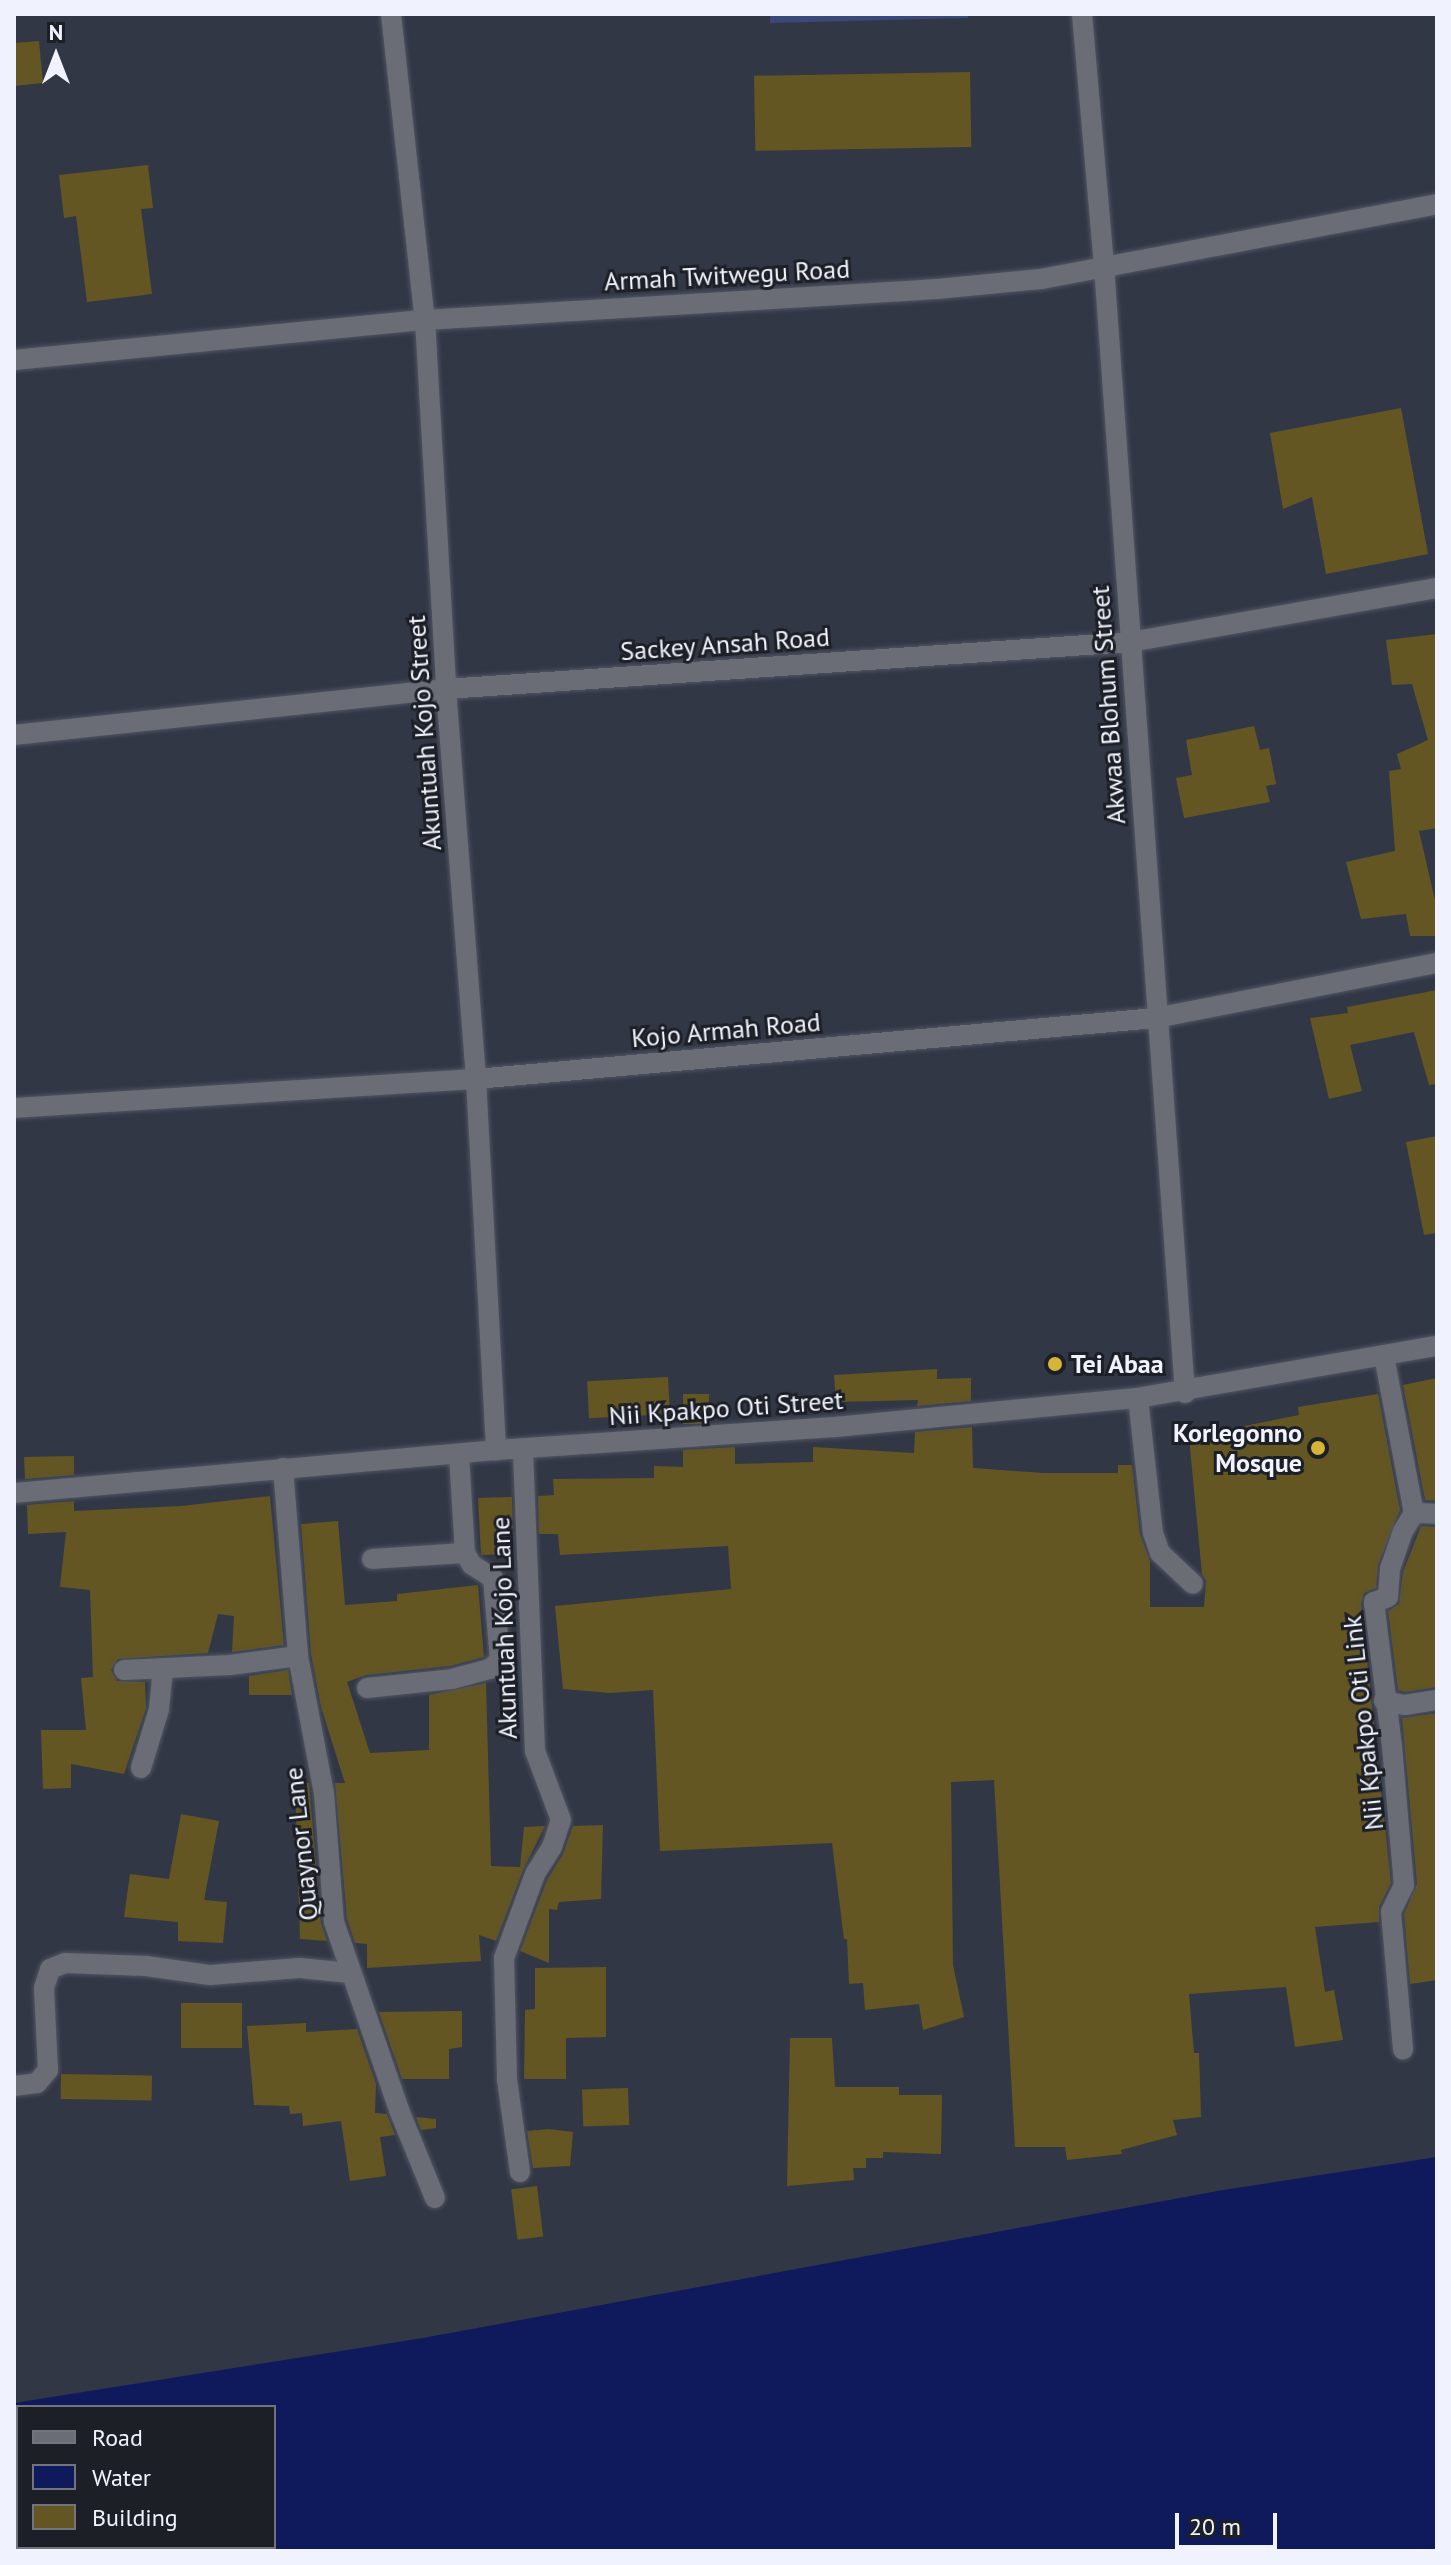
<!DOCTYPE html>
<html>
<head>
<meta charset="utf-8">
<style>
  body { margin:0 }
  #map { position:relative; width:1451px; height:2565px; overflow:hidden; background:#323746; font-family:"PT Sans",sans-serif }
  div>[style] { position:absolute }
  .green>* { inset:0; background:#394978 }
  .water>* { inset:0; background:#0f1a5d }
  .building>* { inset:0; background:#635623; transform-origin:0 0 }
  .roads { filter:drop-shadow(0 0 2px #505563) drop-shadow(0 0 2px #505563) }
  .minor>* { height:20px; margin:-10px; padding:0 10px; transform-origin:10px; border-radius:10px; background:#6a6d75 }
  .dots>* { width:22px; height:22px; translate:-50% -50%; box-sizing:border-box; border:4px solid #1c1f26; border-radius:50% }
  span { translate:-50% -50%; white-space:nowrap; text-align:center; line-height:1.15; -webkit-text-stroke:6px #1c1f26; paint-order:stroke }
  .street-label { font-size:26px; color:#f0f3fd }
  .poi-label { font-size:26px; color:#f0f3fd; font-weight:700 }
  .left { translate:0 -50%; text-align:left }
  .right { translate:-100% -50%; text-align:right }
  .frame { position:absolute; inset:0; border:16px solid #f0f3fd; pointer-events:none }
  .legend { position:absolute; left:16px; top:2405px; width:260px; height:144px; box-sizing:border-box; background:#1c1f26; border:2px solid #71747c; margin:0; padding:10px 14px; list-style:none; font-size:24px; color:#f0f3fd }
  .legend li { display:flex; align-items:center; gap:16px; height:40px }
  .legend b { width:40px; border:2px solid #71747c }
  .north { position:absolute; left:16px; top:16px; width:80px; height:80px; -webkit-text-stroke:6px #1c1f26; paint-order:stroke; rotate:0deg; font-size:22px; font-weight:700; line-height:32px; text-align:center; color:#f0f3fd }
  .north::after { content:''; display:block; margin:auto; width:28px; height:36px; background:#f0f3fd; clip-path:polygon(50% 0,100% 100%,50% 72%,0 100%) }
  .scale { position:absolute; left:1175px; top:2513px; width:102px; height:36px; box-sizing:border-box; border:4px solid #f0f3fd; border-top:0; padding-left:10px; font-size:24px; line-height:28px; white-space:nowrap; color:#f0f3fd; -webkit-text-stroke:6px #1c1f26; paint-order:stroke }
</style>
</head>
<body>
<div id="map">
  <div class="green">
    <div style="clip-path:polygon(770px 14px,968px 14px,968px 18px,770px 23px)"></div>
  </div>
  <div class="water">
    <div style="clip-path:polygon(evenodd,1437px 2157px,1437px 2551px,14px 2551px,14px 2403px,423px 2338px,1223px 2190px,1437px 2157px,18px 2407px,274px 2407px,274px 2547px,18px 2547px,18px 2407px)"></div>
  </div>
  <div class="building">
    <div style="clip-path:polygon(39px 41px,43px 83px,14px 86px,14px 43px)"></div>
    <div style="left:970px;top:72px;width:75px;height:216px;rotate:89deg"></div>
    <div style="clip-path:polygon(148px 165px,153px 208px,141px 209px,152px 294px,87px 302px,76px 216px,64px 218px,59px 175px)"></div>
    <div style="clip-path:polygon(1401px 408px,1428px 554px,1326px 574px,1312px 497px,1283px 509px,1270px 433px)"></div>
    <div style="clip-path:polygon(1437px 634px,1437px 828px,1419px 831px,1437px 909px,1437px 936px,1410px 936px,1406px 914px,1361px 919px,1346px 862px,1395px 851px,1389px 771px,1401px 769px,1397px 754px,1428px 740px,1412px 684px,1392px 685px,1386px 640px)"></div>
    <div style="clip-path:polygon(1254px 726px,1260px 750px,1269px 748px,1276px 784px,1266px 786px,1270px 802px,1184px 818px,1176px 778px,1192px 775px,1186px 740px)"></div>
    <div style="clip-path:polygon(1437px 990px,1437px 1084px,1429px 1085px,1414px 1032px,1350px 1045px,1362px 1091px,1329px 1099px,1310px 1018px,1348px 1013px,1347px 1007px)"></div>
    <div style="clip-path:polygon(1437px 1136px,1437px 1233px,1424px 1235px,1406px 1142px)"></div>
    <div style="clip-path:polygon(937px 1369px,937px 1379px,971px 1378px,971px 1401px,917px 1406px,918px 1400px,836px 1402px,834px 1375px)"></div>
    <div style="left:668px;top:1377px;width:37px;height:81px;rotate:87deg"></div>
    <div style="clip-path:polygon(1437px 1378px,1437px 1501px,1425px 1500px,1403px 1385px)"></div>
    <div style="left:683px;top:1394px;width:26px;height:30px"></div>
    <div style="clip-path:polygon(1378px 1394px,1400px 1510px,1378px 1565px,1376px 1588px,1364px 1593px,1361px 1604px,1391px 1883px,1379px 1907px,1379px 1922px,1315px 1927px,1325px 1992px,1334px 1990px,1343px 2040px,1295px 2047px,1286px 1987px,1189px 1994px,1194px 2053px,1199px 2053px,1201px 2117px,1173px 2120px,1177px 2135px,1121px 2150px,1122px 2154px,1067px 2160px,1065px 2147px,1015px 2147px,994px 1780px,951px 1782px,953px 1965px,964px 2017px,923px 2030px,919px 2004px,865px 2010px,863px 1983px,849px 1984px,847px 1939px,844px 1939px,832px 1843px,660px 1851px,653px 1690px,610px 1693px,563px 1689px,555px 1606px,731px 1589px,728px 1546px,560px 1555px,558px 1534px,539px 1534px,538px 1496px,554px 1495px,553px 1479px,654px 1478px,654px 1466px,683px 1467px,683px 1450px,735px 1447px,735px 1464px,813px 1462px,813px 1447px,914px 1453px,915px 1432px,972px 1427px,973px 1468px,1043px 1473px,1118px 1473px,1118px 1465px,1132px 1465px,1140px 1534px,1150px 1561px,1150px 1607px,1204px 1607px,1206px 1581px,1202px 1574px,1189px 1437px,1299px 1415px,1298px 1407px)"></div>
    <div style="clip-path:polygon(74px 1456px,74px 1475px,25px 1479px,24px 1457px)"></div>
    <div style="clip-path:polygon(270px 1496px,284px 1645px,232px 1652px,234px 1616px,218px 1614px,208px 1653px,118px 1659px,111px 1670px,117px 1681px,145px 1682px,146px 1708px,124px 1774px,71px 1764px,71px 1788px,43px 1789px,41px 1730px,86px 1730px,81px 1678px,93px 1677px,90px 1590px,60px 1587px,66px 1532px,28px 1534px,27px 1505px,74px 1501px,74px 1511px,181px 1506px)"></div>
    <div style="clip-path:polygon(512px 1497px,513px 1534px,507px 1534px,508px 1554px,481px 1555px,478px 1498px)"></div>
    <div style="clip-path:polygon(338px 1521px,345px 1605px,397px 1601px,397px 1594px,478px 1585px,484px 1657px,450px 1666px,366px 1675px,347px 1682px,370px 1753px,429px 1750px,429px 1695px,486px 1683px,491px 1866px,520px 1867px,524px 1827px,545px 1826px,523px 1870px,496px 1941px,479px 1935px,481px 1961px,367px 1968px,367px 1944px,355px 1943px,347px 1919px,335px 1783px,345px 1783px,321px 1707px,311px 1654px,301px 1524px)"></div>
    <div style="clip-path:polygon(1421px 1526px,1437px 1527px,1437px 1687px,1405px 1692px,1398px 1690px,1388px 1611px,1399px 1604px,1403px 1572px)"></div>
    <div style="clip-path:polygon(288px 1670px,292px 1695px,249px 1695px,249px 1676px)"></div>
    <div style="clip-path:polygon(1437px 1713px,1437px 1980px,1410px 1984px,1404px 1914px,1417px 1884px,1402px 1718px)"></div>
    <div style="clip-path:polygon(295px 1783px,309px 1783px,321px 1923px,327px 1941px,300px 1939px)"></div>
    <div style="clip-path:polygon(181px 1814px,219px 1821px,204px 1900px,227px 1902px,223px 1943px,178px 1941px,178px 1922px,124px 1917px,130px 1874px,169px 1879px)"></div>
    <div style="clip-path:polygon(603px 1825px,601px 1899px,559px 1902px,557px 1910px,549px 1909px,549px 1963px,520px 1951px,547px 1880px,563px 1854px,573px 1826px)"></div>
    <div style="clip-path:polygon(606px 1967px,606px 2037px,566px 2038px,566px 2079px,524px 2079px,525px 2010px,535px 2009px,535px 1968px)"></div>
    <div style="left:181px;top:2003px;width:61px;height:45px"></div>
    <div style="clip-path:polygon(462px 2011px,462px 2047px,449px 2049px,449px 2079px,402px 2079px,379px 2012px)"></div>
    <div style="clip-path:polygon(306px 2023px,306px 2032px,357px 2029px,376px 2084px,375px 2113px,387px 2114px,395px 2135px,380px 2137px,386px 2176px,350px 2181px,341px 2121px,303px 2126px,302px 2113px,290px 2114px,289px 2106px,254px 2105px,247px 2026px)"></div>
    <div style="clip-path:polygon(790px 2038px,832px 2038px,835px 2087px,899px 2087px,899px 2095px,942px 2095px,941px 2154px,883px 2152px,883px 2158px,866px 2158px,866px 2168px,853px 2168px,854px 2180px,787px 2186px)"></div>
    <div style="left:61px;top:2074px;width:91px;height:25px;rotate:1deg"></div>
    <div style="left:628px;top:2088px;width:37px;height:46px;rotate:88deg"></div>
    <div style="clip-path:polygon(416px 2117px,436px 2119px,436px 2128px,421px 2130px)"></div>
    <div style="clip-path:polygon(549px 2129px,573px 2132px,570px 2166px,533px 2168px,527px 2131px)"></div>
    <div style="left:537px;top:2186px;width:51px;height:26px;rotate:83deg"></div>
  </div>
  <div class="roads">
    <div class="minor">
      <div style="left:391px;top:14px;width:308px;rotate:83.7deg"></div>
      <div style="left:425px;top:320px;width:370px;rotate:86.7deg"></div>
      <div style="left:446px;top:689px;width:391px;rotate:85.6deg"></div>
      <div style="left:476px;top:1079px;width:372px;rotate:86.9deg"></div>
      <div style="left:1082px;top:14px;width:253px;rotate:85deg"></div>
      <div style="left:1104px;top:266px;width:1130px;rotate:85.89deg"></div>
      <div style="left:14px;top:360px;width:413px;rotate:-5.6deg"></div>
      <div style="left:425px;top:320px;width:513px;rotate:-3.46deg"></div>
      <div style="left:937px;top:289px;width:104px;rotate:-5.5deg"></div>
      <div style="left:1041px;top:279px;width:403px;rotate:-10.7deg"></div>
      <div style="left:14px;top:735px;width:434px;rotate:-6.1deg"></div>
      <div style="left:446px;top:689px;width:686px;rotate:-3.93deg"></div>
      <div style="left:1130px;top:642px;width:312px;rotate:-10deg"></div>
      <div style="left:14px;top:1108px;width:463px;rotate:-3.6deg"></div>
      <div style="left:476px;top:1079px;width:683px;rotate:-5.13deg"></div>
      <div style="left:1156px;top:1018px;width:286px;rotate:-11.1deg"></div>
      <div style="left:1384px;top:1356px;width:160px;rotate:79.2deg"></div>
      <div style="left:1414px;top:1513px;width:21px;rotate:121deg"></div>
      <div style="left:1403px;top:1531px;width:40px;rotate:108.9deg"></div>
      <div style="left:1390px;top:1569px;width:28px;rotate:94deg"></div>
      <div style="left:1388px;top:1597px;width:15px;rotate:160deg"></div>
      <div style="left:1374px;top:1602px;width:145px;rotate:82.9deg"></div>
      <div style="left:1392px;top:1746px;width:140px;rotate:85.1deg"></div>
      <div style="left:1404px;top:1885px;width:30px;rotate:116deg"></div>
      <div style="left:1391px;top:1912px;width:138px;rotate:85deg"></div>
      <div style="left:1138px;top:1398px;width:136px;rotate:83.7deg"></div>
      <div style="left:1153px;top:1533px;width:21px;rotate:71deg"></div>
      <div style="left:1160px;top:1553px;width:45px;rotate:43.2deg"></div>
      <div style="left:283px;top:1468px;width:189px;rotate:85.4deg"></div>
      <div style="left:298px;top:1656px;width:139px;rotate:79.3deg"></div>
      <div style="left:324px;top:1793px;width:129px;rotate:85.6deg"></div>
      <div style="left:334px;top:1922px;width:199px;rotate:70.9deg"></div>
      <div style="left:399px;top:2110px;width:95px;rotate:67.8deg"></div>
      <div style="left:14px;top:1493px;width:484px;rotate:-5.1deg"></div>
      <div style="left:496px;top:1450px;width:340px;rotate:-3.9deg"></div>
      <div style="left:835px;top:1427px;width:304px;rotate:-5.5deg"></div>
      <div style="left:1138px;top:1398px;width:303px;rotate:-9.9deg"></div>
      <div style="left:1414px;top:1513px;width:23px;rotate:2deg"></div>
      <div style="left:372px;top:1559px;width:93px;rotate:-3.7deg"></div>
      <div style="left:124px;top:1670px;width:106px;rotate:-2.7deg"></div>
      <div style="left:230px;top:1665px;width:69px;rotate:-7.5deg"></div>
      <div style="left:367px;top:1688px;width:85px;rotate:-6deg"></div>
      <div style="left:452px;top:1679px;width:39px;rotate:-15deg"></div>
      <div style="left:490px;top:1669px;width:13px;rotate:-42deg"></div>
      <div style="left:500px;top:1660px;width:82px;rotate:-94.9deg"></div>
      <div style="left:493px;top:1578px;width:25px;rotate:-148deg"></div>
      <div style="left:472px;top:1565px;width:14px;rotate:-120deg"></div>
      <div style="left:465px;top:1553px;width:99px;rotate:-93.5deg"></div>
      <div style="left:1384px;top:1701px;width:21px;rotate:11deg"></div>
      <div style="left:1405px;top:1705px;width:32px;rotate:-9deg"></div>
      <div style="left:141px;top:1768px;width:62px;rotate:-73deg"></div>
      <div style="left:159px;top:1709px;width:41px;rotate:-84.4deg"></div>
      <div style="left:14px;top:2086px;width:23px;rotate:-7deg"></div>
      <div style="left:37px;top:2083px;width:17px;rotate:-50deg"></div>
      <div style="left:48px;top:2070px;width:82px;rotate:-92.8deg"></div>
      <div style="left:44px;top:1988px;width:20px;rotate:-72deg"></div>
      <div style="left:50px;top:1969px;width:16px;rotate:-22deg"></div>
      <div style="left:65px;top:1963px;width:81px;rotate:2.1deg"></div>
      <div style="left:146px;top:1966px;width:65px;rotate:8deg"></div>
      <div style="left:210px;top:1975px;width:90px;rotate:-4.4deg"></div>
      <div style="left:300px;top:1968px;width:50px;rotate:5.7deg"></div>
      <div style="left:520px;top:2172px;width:94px;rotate:-98deg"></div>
      <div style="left:507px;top:2079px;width:121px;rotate:-91.4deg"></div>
      <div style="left:504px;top:1958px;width:90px;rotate:-69.7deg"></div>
      <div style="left:535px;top:1874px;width:32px;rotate:-58deg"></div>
      <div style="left:552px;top:1847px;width:28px;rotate:-72deg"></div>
      <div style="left:561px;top:1820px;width:74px;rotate:-110.6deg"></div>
      <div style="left:535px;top:1751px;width:303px;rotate:-92.3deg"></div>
    </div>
  </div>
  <div class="dots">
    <div style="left:1055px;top:1364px;background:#d5b535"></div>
    <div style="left:1318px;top:1448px;background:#d5b535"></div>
  </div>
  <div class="street-label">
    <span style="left:727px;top:275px;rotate:-3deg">Armah Twitwegu Road</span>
    <span style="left:725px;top:644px;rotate:-4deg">Sackey Ansah Road</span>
    <span style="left:1108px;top:705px;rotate:-94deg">Akwaa Blohum Street</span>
    <span style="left:424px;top:733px;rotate:-94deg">Akuntuah Kojo Street</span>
    <span style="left:726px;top:1030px;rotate:-5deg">Kojo Armah Road</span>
    <span style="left:726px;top:1408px;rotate:-4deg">Nii Kpakpo Oti Street</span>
    <span style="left:504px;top:1628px;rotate:-92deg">Akuntuah Kojo Lane</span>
    <span style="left:1363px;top:1723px;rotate:-96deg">Nii Kpakpo Oti Link</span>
    <span style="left:301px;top:1844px;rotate:-96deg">Quaynor Lane</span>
  </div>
  <div class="poi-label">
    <span class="left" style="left:1071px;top:1364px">Tei Abaa</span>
    <span class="right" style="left:1302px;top:1448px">Korlegonno<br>Mosque</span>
  </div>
  <div class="frame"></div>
  <ul class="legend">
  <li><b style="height:10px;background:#6a6d75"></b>Road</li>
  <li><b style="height:22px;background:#0f1a5d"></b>Water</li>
  <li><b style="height:22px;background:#635623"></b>Building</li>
  </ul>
  <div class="north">N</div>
  <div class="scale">20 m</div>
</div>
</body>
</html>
